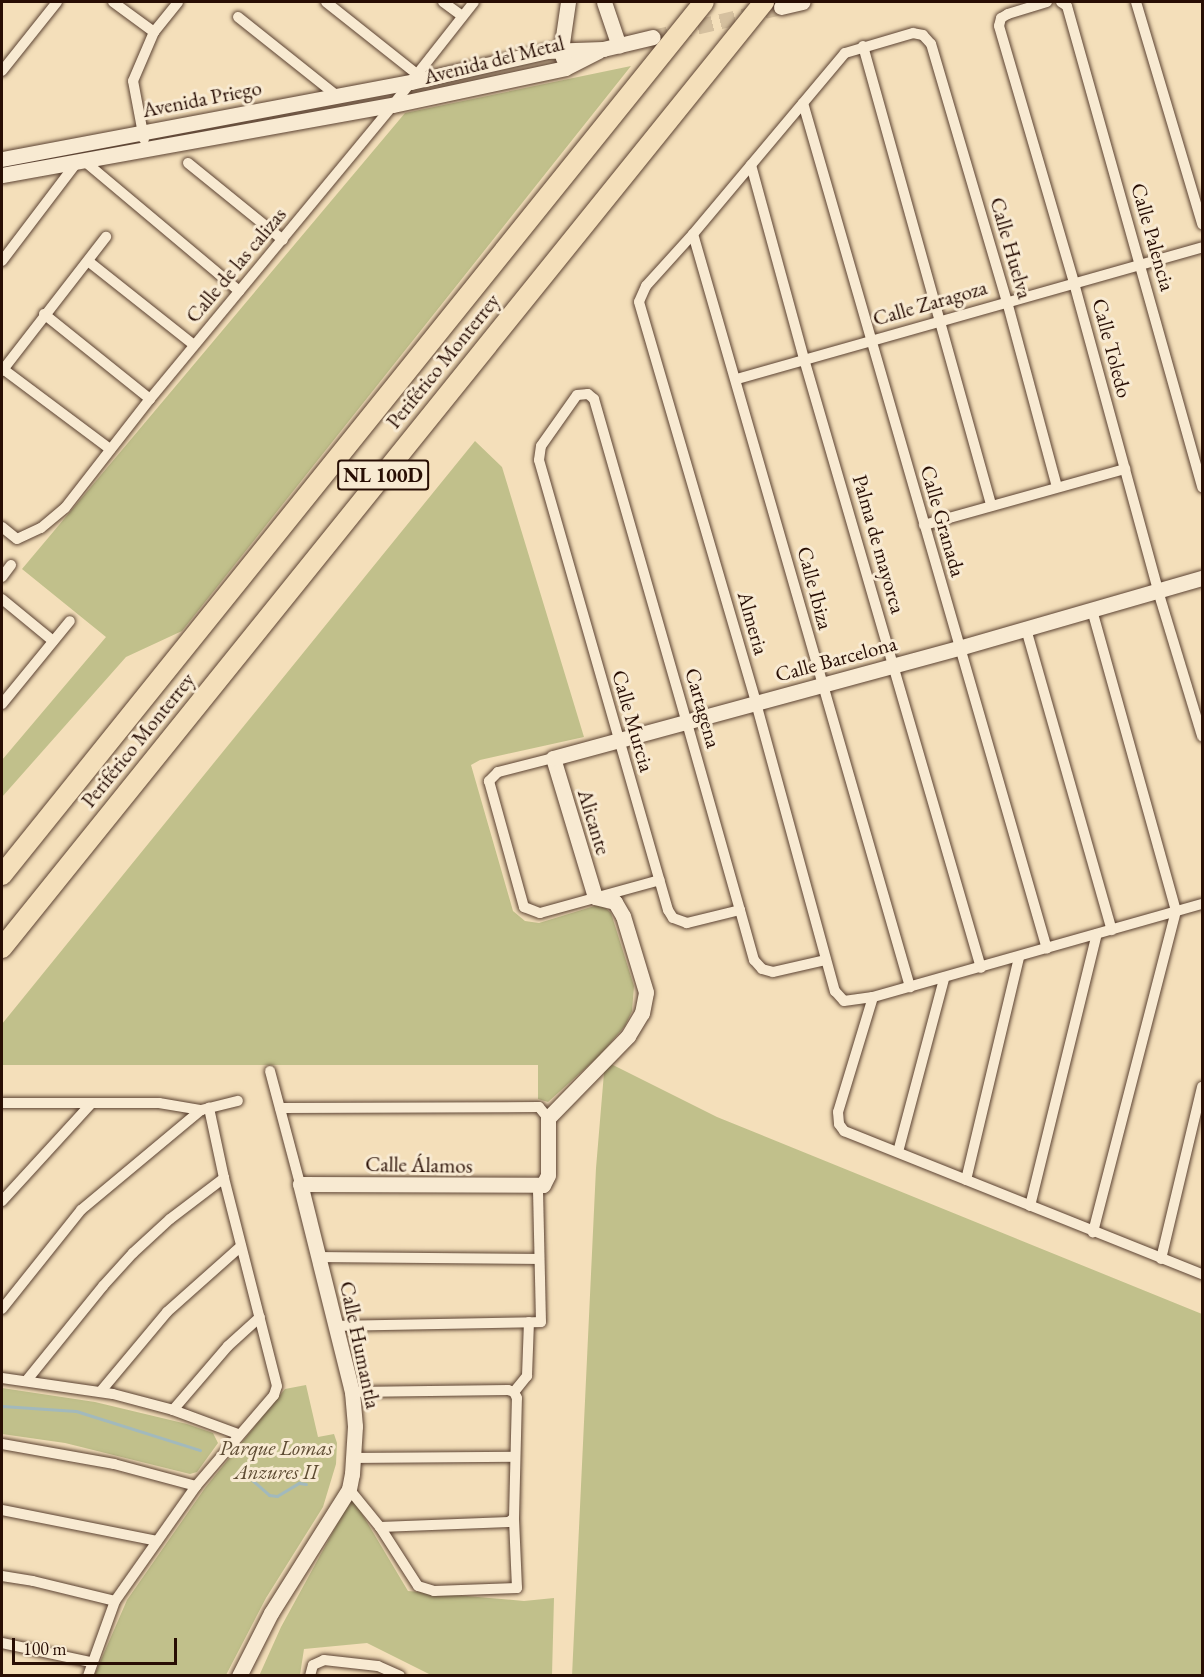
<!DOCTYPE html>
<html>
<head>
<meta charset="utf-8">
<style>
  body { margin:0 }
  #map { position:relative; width:1204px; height:1677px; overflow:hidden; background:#f4dfba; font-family:"EB Garamond",serif }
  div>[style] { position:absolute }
  .green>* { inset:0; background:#c1c08b }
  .stream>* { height:3px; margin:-1.5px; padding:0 1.5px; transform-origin:1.5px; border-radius:1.5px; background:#a2b9bc }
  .secondary-tunnel>* { height:15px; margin-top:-7.5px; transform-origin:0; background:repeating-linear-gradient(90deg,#d5c09f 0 15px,transparent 0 23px) }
  .roads { filter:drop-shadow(0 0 2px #5b4232) drop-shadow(0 0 2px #5b4232) }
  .street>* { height:10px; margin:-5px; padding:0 5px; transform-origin:5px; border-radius:5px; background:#f8ead2 }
  .secondary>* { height:15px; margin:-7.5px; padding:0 7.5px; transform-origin:7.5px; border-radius:7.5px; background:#f8ead2 }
  .highway>* { height:20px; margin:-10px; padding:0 10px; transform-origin:10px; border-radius:10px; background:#f4dfba }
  span { translate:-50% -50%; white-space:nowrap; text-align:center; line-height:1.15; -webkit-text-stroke:6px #f8ead2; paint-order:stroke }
  .shield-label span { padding:2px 4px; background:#f8ead2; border:2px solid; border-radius:4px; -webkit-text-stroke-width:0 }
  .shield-label { font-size:20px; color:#280e04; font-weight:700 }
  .street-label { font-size:21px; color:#280e04 }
  .park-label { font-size:21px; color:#5e4c33; font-style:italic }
  .frame { position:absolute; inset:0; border:3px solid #280e04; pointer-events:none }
  .scale { position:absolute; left:12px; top:1638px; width:165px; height:27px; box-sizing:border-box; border:3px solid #280e04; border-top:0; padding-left:8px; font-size:18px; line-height:21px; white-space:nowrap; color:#280e04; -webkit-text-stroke:4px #f8ead2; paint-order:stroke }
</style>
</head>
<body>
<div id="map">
  <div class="green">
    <div style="clip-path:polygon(631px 66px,182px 631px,126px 657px,2px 797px,2px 760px,106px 637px,22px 569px,405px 113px)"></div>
    <div style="clip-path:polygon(475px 441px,502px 467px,584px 737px,480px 760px,471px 765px,513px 911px,525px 921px,539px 923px,601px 904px,611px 913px,634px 986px,632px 1011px,625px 1026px,599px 1056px,548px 1102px,538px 1099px,538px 1065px,2px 1065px,2px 1024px)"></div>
    <div style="clip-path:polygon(605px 1061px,717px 1117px,1202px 1314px,1202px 1675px,572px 1676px,596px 1168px)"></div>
    <div style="clip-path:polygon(306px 1385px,318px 1437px,334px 1434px,337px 1443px,336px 1464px,323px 1507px,266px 1598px,226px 1675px,94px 1676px,127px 1600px,205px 1488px,285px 1389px)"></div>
    <div style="clip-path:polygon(2px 1388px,95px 1402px,187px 1424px,213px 1433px,218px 1443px,197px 1472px,190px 1474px,65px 1443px,2px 1434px)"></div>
    <div style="clip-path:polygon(352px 1497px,408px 1591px,524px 1601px,554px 1598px,552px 1675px,431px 1675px,367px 1643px,304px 1649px,300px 1675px,259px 1676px,281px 1627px)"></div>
  </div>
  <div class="stream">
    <div style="left:2px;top:1406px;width:74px;rotate:3.9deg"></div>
    <div style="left:76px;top:1411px;width:130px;rotate:17.5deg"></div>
    <div style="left:252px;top:1480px;width:23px;rotate:41deg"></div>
    <div style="left:269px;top:1495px;width:8px;rotate:7deg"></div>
    <div style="left:277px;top:1496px;width:26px;rotate:-31deg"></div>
    <div style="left:299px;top:1483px;width:7px;rotate:8deg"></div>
  </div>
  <div class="secondary-tunnel">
    <div style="left:653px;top:37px;width:131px;rotate:-13.2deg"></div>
  </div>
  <div class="roads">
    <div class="street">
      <div style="left:113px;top:2px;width:51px;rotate:36.2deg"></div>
      <div style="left:326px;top:2px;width:116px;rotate:38.4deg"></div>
      <div style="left:443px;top:2px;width:24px;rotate:36deg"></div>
      <div style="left:1047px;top:2px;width:41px;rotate:162.9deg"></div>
      <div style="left:1008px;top:14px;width:8px;rotate:150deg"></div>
      <div style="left:1001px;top:18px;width:8px;rotate:104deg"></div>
      <div style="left:999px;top:26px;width:268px;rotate:73.7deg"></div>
      <div style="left:1074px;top:283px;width:319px;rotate:74.7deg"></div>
      <div style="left:1158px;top:591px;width:152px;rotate:73.1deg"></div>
      <div style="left:1061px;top:2px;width:7px;rotate:34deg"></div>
      <div style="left:1067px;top:6px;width:500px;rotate:74.3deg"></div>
      <div style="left:1136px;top:2px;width:232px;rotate:73.4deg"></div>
      <div style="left:238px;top:17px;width:125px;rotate:38.5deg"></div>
      <div style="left:863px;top:46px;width:477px;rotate:74.4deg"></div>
      <div style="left:2px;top:71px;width:88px;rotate:-51.4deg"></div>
      <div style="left:803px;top:103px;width:880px;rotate:73.91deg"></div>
      <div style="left:144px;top:139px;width:59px;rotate:-100.7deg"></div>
      <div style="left:133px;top:81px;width:53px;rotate:-66.8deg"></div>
      <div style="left:154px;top:32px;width:38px;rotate:-51deg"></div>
      <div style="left:83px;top:160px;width:204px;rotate:40deg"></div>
      <div style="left:188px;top:163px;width:122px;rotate:39deg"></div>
      <div style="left:751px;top:165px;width:201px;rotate:74.7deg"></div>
      <div style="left:804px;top:359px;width:634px;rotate:73.79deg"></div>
      <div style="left:693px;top:234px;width:784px;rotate:73.92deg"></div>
      <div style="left:2px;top:261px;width:126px;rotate:-52.8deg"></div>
      <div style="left:88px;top:261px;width:135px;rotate:38.4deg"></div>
      <div style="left:44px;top:314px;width:136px;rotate:38.7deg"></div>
      <div style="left:3px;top:369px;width:134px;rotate:36.8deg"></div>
      <div style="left:2px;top:371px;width:170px;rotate:-52.2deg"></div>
      <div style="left:737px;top:379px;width:483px;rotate:-15.8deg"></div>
      <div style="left:1057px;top:487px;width:192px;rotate:-105.1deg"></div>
      <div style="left:1007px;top:302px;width:269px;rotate:-106.4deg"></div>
      <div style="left:931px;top:44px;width:12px;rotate:-132deg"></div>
      <div style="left:923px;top:35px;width:10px;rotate:-169deg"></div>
      <div style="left:913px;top:33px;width:71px;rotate:163.6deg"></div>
      <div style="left:845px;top:53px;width:236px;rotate:130deg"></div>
      <div style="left:693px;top:234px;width:70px;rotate:132.1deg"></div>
      <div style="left:646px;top:286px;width:17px;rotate:114deg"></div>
      <div style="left:639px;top:302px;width:418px;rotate:73.7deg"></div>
      <div style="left:756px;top:703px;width:299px;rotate:74.7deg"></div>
      <div style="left:835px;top:991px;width:13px;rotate:48deg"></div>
      <div style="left:844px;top:1001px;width:29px;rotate:-8deg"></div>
      <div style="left:873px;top:997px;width:342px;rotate:-15.8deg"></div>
      <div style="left:924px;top:525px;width:209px;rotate:-15.6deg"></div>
      <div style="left:2px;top:527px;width:19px;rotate:39deg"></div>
      <div style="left:17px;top:539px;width:26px;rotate:-25deg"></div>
      <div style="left:41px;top:528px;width:31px;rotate:-40deg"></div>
      <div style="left:65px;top:508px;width:138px;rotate:-52.1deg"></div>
      <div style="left:150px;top:399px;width:381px;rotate:-50.4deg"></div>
      <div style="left:393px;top:105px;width:131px;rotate:-51.8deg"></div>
      <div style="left:2px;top:577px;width:15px;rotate:-53deg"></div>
      <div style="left:2px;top:599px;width:66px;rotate:39.5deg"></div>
      <div style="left:1092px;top:610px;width:313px;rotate:74.4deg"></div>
      <div style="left:1176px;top:911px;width:332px;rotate:104.5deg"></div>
      <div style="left:1026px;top:629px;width:313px;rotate:74.1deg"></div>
      <div style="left:2px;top:704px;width:107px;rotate:-50.7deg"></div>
      <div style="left:553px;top:758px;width:57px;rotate:165.7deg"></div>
      <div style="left:498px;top:772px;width:13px;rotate:135deg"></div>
      <div style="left:489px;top:781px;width:131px;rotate:74.5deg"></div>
      <div style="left:524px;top:907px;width:17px;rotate:21deg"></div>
      <div style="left:540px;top:913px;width:124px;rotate:-15.4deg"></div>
      <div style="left:740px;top:910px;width:55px;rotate:166.2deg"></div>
      <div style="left:687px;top:923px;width:15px;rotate:-160deg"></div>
      <div style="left:673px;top:918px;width:9px;rotate:-122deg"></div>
      <div style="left:668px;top:910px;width:468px;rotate:-106deg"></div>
      <div style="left:539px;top:460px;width:14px;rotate:-82deg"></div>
      <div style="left:541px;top:446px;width:62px;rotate:-54.8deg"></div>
      <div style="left:577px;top:395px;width:11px;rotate:-5deg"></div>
      <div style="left:588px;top:394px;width:8px;rotate:40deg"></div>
      <div style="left:594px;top:399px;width:337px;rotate:74deg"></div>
      <div style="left:687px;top:723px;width:194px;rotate:74.2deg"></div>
      <div style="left:740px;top:910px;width:52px;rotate:74.4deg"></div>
      <div style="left:754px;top:960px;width:12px;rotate:48deg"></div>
      <div style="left:762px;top:969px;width:11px;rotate:15deg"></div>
      <div style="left:773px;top:972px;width:54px;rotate:-12.8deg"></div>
      <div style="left:873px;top:997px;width:120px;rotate:106.9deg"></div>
      <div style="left:838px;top:1112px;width:12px;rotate:85deg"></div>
      <div style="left:839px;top:1124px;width:9px;rotate:54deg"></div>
      <div style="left:844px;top:1131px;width:386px;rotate:21.8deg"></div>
      <div style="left:270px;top:1071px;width:117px;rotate:75.1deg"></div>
      <div style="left:2px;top:1103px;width:157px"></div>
      <div style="left:159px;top:1103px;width:43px;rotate:9.5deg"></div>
      <div style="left:201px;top:1110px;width:38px;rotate:-14deg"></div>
      <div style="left:280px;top:1108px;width:259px;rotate:-0.2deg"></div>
      <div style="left:539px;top:1107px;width:14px;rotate:51deg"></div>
      <div style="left:898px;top:1152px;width:179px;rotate:-75.1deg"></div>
      <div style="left:966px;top:1180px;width:229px;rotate:-76.6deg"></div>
      <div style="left:2px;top:1201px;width:132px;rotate:-47.5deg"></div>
      <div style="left:1030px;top:1206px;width:280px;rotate:-76.2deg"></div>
      <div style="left:319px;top:1257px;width:220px;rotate:0.5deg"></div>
      <div style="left:1161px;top:1259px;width:177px;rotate:-76.6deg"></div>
      <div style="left:2px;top:1309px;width:127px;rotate:-51.4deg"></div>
      <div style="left:81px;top:1210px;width:156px;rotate:-39.8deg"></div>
      <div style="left:336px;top:1326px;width:205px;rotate:-1.1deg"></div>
      <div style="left:541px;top:1322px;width:135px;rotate:-91.3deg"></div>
      <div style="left:2px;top:1378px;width:112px;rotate:8.2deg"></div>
      <div style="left:113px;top:1394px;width:62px;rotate:14.9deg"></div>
      <div style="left:173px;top:1410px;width:69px;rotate:20.3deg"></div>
      <div style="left:27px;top:1380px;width:121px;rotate:-51deg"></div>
      <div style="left:103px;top:1286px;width:45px;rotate:-47.7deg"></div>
      <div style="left:133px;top:1253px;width:50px;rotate:-42.6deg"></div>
      <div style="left:170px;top:1219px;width:68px;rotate:-37.2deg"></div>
      <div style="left:101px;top:1391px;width:103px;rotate:-50.1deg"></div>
      <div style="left:167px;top:1312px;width:99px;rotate:-41.7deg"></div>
      <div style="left:352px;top:1392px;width:156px;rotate:-0.7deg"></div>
      <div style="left:508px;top:1390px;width:6px;rotate:18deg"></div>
      <div style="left:514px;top:1392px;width:21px;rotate:-51deg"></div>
      <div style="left:527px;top:1376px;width:54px;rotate:-87.9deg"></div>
      <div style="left:173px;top:1410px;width:84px;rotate:-49.3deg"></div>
      <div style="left:228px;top:1346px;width:43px;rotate:-42.2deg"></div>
      <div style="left:2px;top:1444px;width:114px;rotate:10.1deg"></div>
      <div style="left:114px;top:1464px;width:85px;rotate:15deg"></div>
      <div style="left:354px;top:1458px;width:160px;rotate:-0.4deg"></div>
      <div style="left:349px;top:1489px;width:49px;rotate:50.8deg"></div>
      <div style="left:380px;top:1527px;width:70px;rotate:57.2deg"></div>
      <div style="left:418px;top:1586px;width:17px;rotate:17deg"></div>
      <div style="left:434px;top:1591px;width:83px;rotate:-2.1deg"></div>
      <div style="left:517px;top:1588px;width:70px;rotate:-92.5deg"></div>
      <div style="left:514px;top:1518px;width:120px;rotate:-88.6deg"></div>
      <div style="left:517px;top:1398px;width:7px;rotate:-117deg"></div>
      <div style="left:2px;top:1510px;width:158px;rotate:11.3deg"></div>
      <div style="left:380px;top:1527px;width:129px;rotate:-2.2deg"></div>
      <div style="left:509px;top:1522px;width:6px;rotate:-39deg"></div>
      <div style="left:2px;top:1576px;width:31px;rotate:9deg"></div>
      <div style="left:33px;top:1581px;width:84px;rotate:13.7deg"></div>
      <div style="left:2px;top:1643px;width:91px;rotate:12.1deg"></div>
      <div style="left:88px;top:1676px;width:80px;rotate:-70.2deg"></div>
      <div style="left:115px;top:1601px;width:141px;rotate:-54.8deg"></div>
      <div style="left:196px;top:1486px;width:120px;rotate:-49.4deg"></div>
      <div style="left:274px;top:1395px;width:9px;rotate:-72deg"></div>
      <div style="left:277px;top:1386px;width:215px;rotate:-104.3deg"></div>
      <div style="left:224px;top:1178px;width:72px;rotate:-102.1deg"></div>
      <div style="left:310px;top:1676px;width:11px;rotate:-75deg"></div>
      <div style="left:313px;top:1665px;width:12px;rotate:-24deg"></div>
      <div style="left:324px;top:1660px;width:54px;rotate:6.3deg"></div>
      <div style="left:378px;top:1666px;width:24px;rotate:24deg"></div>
    </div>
    <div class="secondary">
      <div style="left:604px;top:2px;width:46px;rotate:71.2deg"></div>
      <div style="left:781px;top:7px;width:22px;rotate:-13deg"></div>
      <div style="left:563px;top:58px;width:8px;rotate:-104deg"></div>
      <div style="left:561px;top:50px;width:49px;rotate:-81.7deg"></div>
      <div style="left:2px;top:159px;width:416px;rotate:-10.7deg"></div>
      <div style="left:411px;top:82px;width:139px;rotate:-12.8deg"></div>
      <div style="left:547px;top:51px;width:56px;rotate:-2deg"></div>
      <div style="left:603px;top:49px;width:51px;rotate:-13.5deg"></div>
      <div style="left:2px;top:175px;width:397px;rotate:-10.2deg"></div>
      <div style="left:393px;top:105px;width:176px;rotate:-12.1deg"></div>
      <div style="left:565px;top:68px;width:38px;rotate:-27deg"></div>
      <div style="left:239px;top:1676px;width:71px;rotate:-63.1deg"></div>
      <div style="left:271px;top:1613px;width:146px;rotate:-57.8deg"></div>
      <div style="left:349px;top:1489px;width:15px;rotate:-79deg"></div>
      <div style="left:352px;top:1474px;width:48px;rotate:-86.4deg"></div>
      <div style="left:355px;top:1426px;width:34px;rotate:-95deg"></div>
      <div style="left:352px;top:1392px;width:214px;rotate:-104deg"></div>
      <div style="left:300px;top:1184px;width:243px;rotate:0.2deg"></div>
      <div style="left:543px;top:1185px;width:11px;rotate:-63deg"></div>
      <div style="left:548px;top:1175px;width:57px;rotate:-90deg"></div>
      <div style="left:548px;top:1118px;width:115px;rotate:-45.7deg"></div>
      <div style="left:628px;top:1036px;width:27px;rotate:-59deg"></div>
      <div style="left:642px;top:1013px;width:21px;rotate:-79deg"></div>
      <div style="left:646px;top:992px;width:79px;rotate:-106.8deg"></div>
      <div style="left:623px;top:916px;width:16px;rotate:-120deg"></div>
      <div style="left:615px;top:902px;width:21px;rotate:-166deg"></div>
      <div style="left:595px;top:897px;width:145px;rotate:-106.8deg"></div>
      <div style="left:553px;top:758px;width:421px;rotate:-15.2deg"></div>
      <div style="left:959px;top:648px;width:253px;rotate:-16.1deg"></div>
    </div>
    <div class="highway">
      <div style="left:2px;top:875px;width:1120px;rotate:-51.2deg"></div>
      <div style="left:2px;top:948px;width:1215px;rotate:-51.15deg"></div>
    </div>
  </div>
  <div class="shield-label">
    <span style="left:383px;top:475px">NL 100D</span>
  </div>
  <div class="street-label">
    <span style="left:494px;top:60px;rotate:-14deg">Avenida del Metal</span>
    <span style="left:202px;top:99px;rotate:-11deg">Avenida Priego</span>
    <span style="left:1153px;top:237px;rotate:74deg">Calle Palencia</span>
    <span style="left:1011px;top:248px;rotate:74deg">Calle Huelva</span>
    <span style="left:236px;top:265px;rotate:-50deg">Calle de las calizas</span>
    <span style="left:930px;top:303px;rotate:-16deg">Calle Zaragoza</span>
    <span style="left:1112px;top:348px;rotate:75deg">Calle Toledo</span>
    <span style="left:443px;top:361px;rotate:-51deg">Periférico Monterrey</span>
    <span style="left:943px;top:521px;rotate:74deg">Calle Granada</span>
    <span style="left:879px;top:544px;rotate:74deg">Palma de mayorca</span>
    <span style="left:815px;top:588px;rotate:75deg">Calle Ibiza</span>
    <span style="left:753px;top:623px;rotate:74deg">Almeria</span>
    <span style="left:836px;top:659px;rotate:-15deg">Calle Barcelona</span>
    <span style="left:703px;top:708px;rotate:74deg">Cartagena</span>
    <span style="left:633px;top:721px;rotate:74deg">Calle Murcia</span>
    <span style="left:138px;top:740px;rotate:-51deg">Periférico Monterrey</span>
    <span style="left:594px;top:822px;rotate:73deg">Alicante</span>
    <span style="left:419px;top:1165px;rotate:1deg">Calle Álamos</span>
    <span style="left:360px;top:1345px;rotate:78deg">Calle Humantla</span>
  </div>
  <div class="park-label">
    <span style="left:276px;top:1460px">Parque Lomas<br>Anzures II</span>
  </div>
  <div class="frame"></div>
  <div class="scale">100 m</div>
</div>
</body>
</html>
